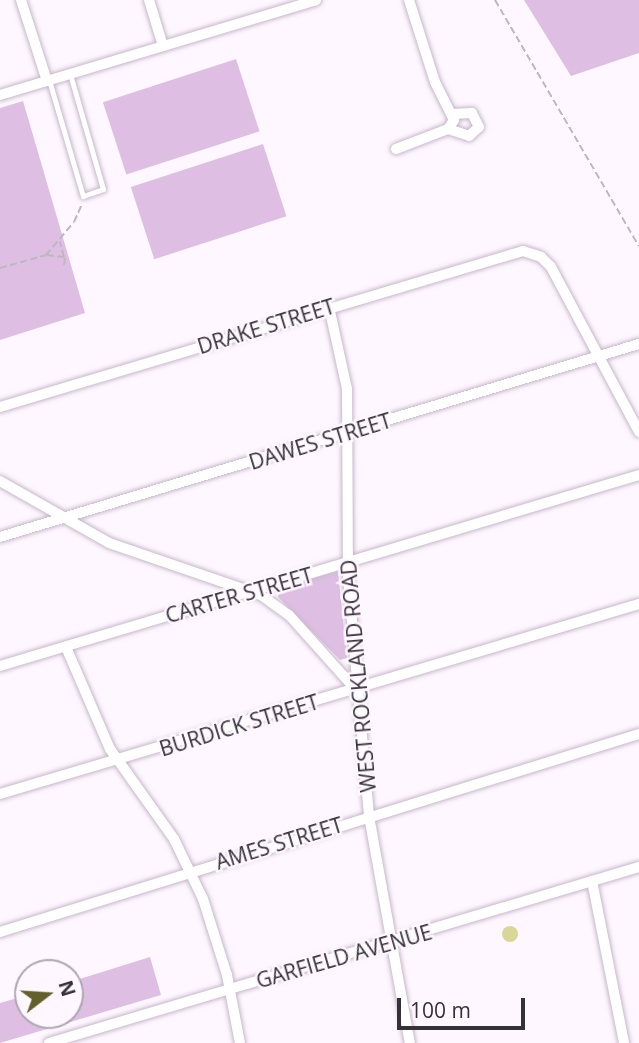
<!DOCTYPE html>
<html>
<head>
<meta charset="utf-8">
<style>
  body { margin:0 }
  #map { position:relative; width:639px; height:1043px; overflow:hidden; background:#fef7ff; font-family:"Open Sans",sans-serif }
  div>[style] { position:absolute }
  .green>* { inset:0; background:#debfe3; transform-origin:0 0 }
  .building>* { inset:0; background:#d9d698 }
  .round { border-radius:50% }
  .path>* { height:2px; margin-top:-1px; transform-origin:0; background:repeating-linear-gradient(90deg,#bdb7bf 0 7px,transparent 0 10.5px) }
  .roads { filter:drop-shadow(0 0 2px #c7b7ca) drop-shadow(0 0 2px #c7b7ca) }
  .lane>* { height:5px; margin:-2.5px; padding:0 2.5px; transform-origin:2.5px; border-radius:2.5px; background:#fff }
  .street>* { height:10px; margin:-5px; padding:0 5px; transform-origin:5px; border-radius:5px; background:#fff }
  span { translate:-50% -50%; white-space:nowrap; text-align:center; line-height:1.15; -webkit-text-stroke:5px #fef7ff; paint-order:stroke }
  .street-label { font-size:21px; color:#363038 }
  .north { position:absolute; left:14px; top:959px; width:70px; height:70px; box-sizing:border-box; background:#fef7ff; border:2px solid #aea7af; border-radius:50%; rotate:73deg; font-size:19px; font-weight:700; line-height:28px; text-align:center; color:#363038 }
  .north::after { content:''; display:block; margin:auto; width:24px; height:32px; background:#63602c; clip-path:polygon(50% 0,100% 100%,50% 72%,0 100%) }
  .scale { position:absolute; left:397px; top:998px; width:128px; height:32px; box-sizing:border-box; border:4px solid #363038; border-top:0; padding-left:9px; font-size:21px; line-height:24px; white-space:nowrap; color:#363038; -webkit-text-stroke:5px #fef7ff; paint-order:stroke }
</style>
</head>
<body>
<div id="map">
  <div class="green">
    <div style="clip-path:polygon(524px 0,639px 0,639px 53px,571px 76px)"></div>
    <div style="left:236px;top:59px;width:76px;height:140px;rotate:72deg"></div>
    <div style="clip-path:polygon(23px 101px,85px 313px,0 340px,0 108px)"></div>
    <div style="left:263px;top:144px;width:76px;height:139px;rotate:72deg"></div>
    <div style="clip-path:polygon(338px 571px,347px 658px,340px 660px,278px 597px,279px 589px)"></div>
    <div style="clip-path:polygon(150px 957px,161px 995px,0 1043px,0 1003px,28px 995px,28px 1015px,70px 1015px,70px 982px)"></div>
  </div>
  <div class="building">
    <div class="round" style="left:502px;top:926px;width:16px;height:16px"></div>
  </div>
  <div class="path">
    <div style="left:495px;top:0;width:285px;rotate:59.7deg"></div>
    <div style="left:47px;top:255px;width:17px;rotate:7deg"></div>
    <div style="left:64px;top:257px;width:16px;rotate:-105deg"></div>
    <div style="left:64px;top:265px;width:7px;rotate:-82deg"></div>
    <div style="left:0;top:268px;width:48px;rotate:-15.8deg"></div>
    <div style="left:46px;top:255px;width:43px;rotate:-49.7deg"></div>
    <div style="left:74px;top:222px;width:20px;rotate:-66deg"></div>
  </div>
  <div class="roads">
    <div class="lane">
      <div style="left:49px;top:80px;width:121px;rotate:73.7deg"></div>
      <div style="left:83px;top:196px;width:21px;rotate:-19deg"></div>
      <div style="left:103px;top:189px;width:120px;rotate:-106deg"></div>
    </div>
    <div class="street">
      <div style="left:21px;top:0;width:85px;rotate:72.2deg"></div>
      <div style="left:149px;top:0;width:48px;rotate:73.1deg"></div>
      <div style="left:0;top:95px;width:330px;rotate:-16.7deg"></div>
      <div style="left:448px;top:129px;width:22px;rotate:18deg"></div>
      <div style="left:469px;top:136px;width:13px;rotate:-42deg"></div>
      <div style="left:479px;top:127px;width:16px;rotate:-117deg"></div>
      <div style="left:472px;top:113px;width:20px;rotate:177deg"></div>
      <div style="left:396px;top:149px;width:56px;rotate:-21deg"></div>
      <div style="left:448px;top:129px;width:11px;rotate:-56deg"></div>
      <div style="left:454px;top:120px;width:42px;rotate:-116.6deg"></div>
      <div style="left:435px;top:82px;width:86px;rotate:-107.6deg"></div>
      <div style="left:329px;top:307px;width:84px;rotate:77.6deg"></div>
      <div style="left:347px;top:389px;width:187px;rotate:89.7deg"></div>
      <div style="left:348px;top:576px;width:241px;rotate:85deg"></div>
      <div style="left:369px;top:816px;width:231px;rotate:79.8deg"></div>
      <div style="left:0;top:407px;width:546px;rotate:-16.61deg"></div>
      <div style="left:523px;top:251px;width:19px;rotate:18deg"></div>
      <div style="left:541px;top:257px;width:14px;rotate:45deg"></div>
      <div style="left:551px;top:267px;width:187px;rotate:61.9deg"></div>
      <div style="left:0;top:481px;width:125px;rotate:29.6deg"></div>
      <div style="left:109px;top:543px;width:161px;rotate:18.9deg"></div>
      <div style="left:261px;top:595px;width:34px;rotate:36deg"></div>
      <div style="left:289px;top:615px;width:101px;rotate:48.2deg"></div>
      <div style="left:0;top:537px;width:668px;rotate:-16.81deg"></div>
      <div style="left:66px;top:647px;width:111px;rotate:66.7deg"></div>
      <div style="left:110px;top:749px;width:110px;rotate:54.6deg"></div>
      <div style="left:174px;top:839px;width:67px;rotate:64.2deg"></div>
      <div style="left:203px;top:899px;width:80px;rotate:72.5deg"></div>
      <div style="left:227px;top:975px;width:69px;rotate:79.2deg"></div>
      <div style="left:0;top:666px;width:667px;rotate:-16.64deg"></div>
      <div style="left:0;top:794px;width:667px;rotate:-16.56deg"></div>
      <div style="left:592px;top:881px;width:165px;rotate:78.8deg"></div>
      <div style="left:0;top:932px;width:669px;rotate:-17.22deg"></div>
      <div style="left:49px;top:1043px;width:616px;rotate:-16.61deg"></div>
    </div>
  </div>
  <div class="street-label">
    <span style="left:266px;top:326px;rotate:-17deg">DRAKE STREET</span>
    <span style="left:320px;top:441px;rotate:-17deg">DAWES STREET</span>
    <span style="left:239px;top:595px;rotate:-16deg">CARTER STREET</span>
    <span style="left:358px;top:676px;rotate:-95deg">WEST ROCKLAND ROAD</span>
    <span style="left:239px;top:725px;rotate:-17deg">BURDICK STREET</span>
    <span style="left:279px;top:843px;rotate:-17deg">AMES STREET</span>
    <span style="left:344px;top:956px;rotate:-16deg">GARFIELD AVENUE</span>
  </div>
  <div class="north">N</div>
  <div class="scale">100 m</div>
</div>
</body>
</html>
